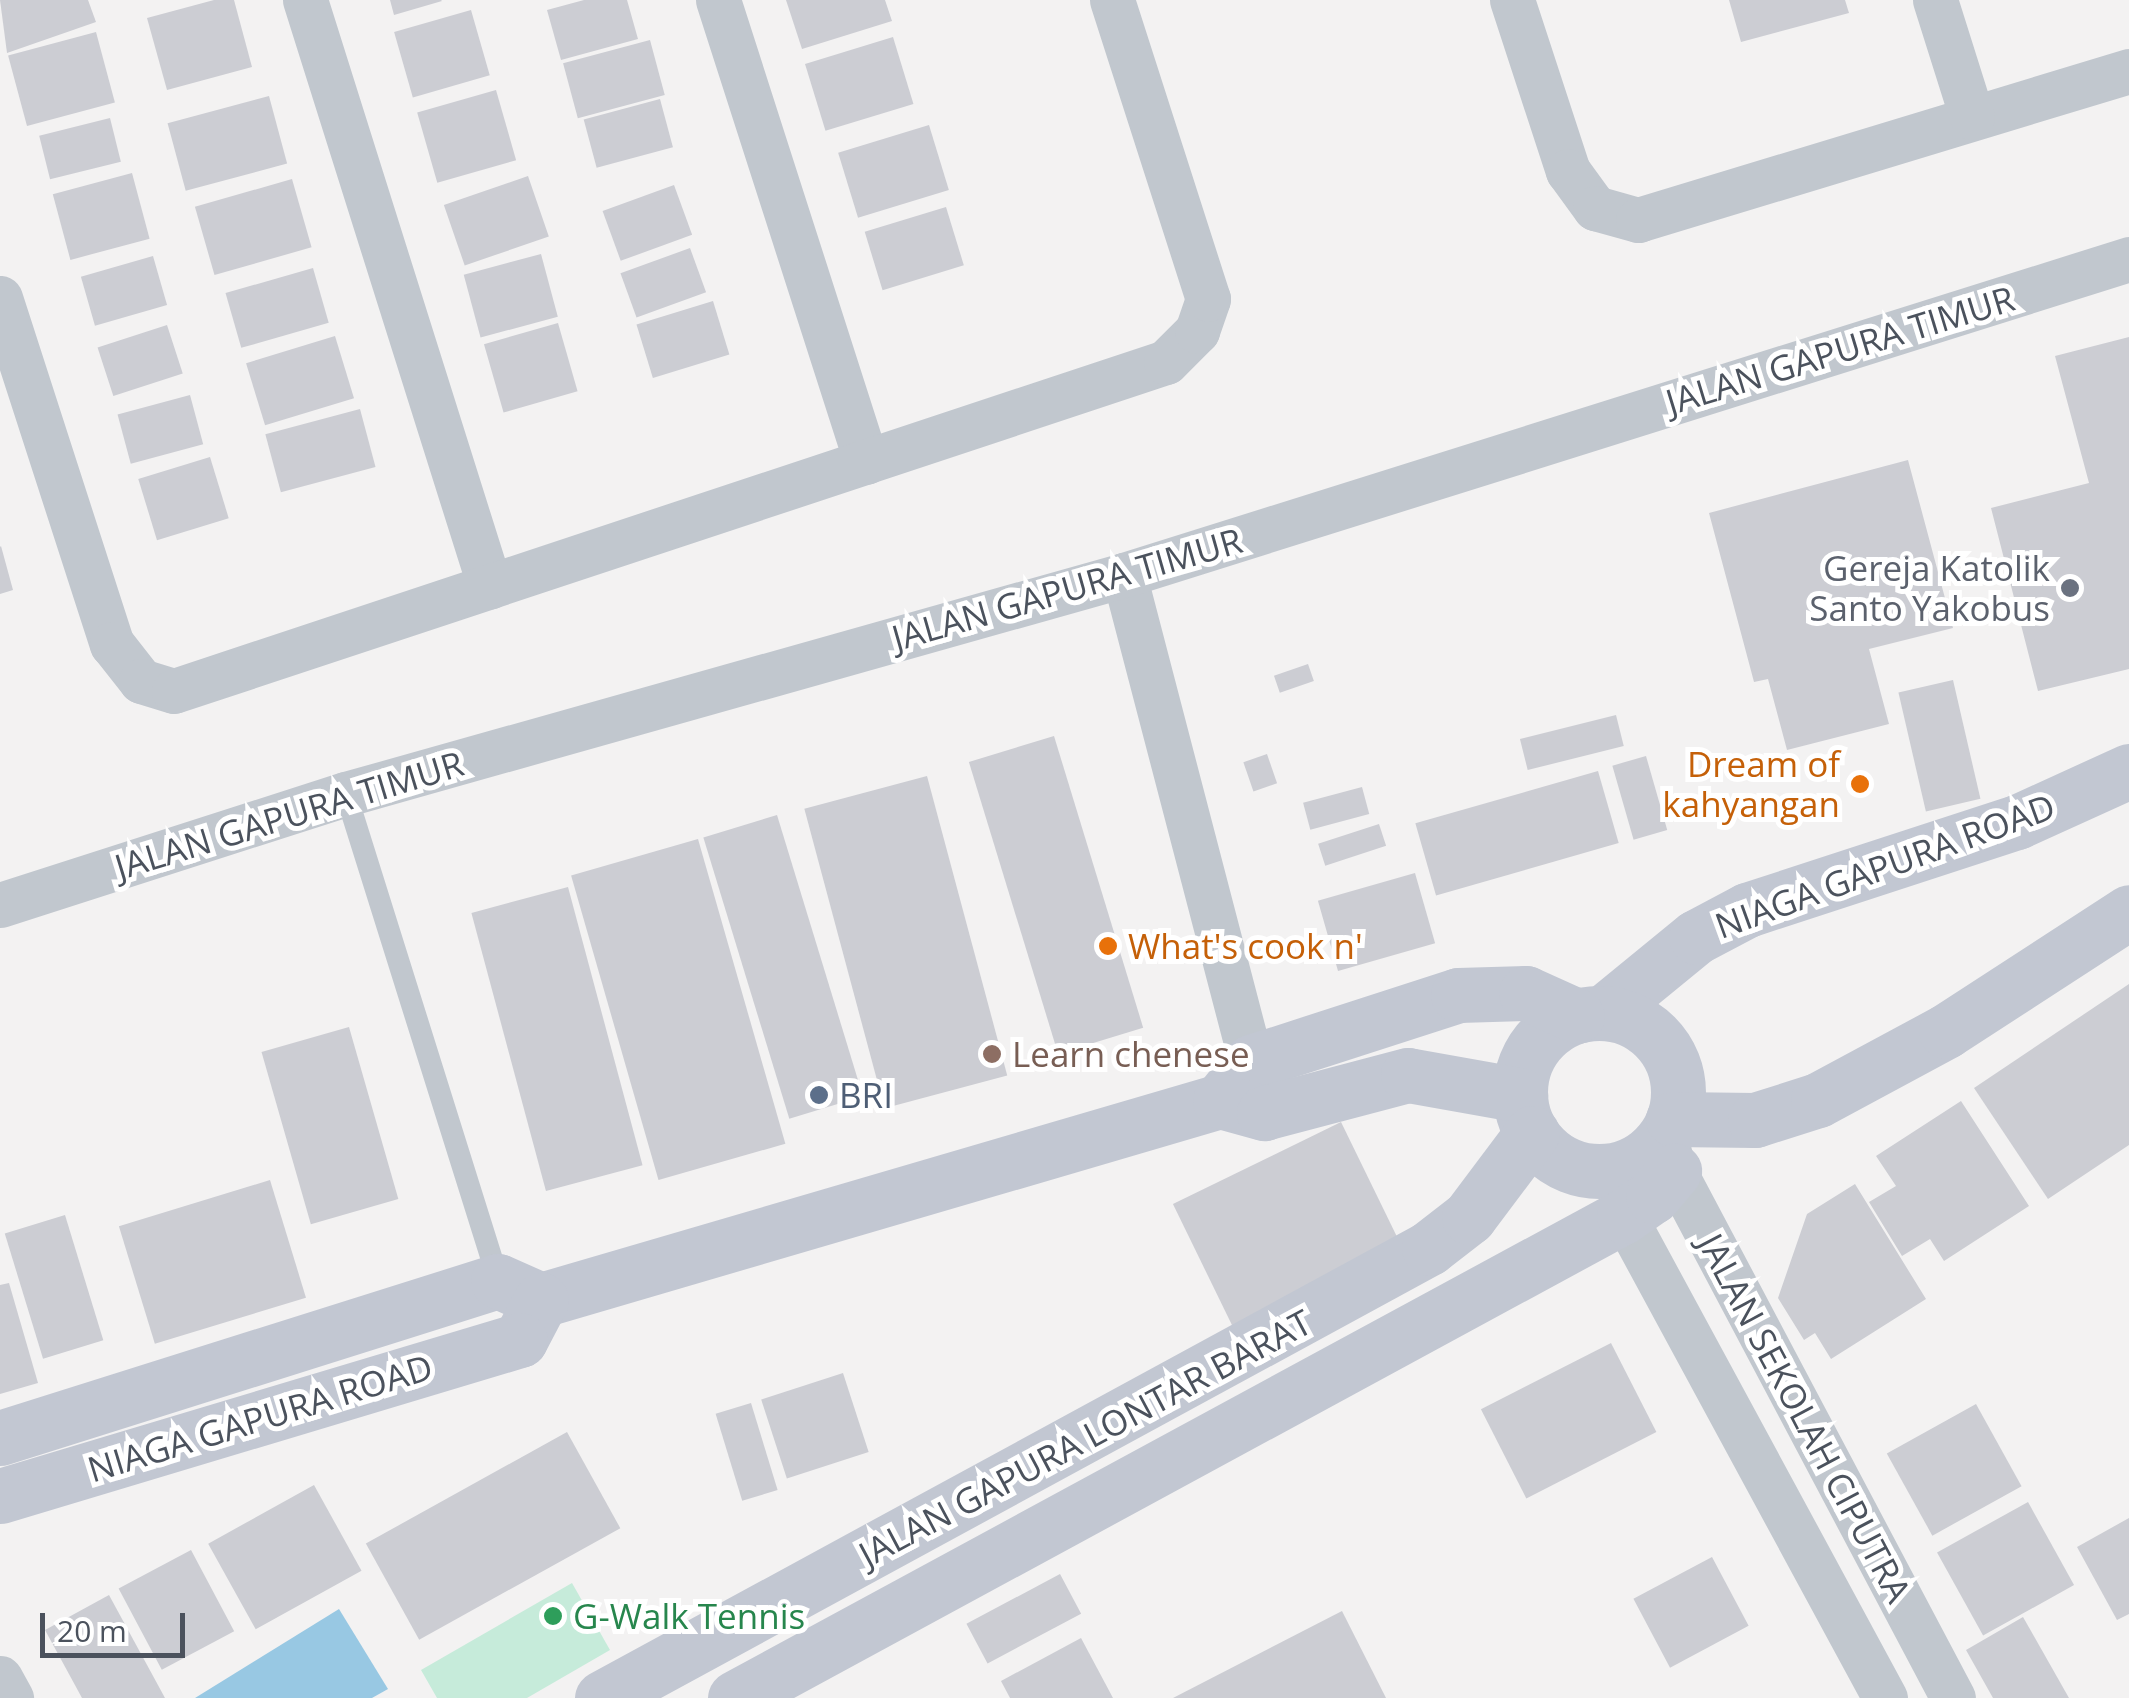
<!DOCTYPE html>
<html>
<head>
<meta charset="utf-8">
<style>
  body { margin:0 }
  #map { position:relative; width:2129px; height:1698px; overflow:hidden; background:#f3f2f2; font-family:"Open Sans",sans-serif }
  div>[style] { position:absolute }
  .green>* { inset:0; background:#c6ebda }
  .water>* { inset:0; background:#98c8e3 }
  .building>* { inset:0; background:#cccdd3; transform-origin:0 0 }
  .lane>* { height:22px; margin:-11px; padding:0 11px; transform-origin:11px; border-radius:11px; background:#c1c7ce }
  .street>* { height:45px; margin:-22.5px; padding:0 22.5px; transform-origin:22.5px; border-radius:22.5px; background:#c1c7ce }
  .secondary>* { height:55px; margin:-27.5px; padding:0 27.5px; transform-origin:27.5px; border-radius:27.5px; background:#c2c7d2 }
  .secondary>.ring { margin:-27.5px; padding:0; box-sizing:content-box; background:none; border:55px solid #c2c7d2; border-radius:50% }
  .dots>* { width:28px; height:28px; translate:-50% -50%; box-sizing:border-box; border:5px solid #fff; border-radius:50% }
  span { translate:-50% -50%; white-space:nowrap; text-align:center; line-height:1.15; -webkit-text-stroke:10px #fff; paint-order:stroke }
  .street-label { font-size:35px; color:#4b525d }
  .worship-label { font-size:35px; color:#5b616d }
  .right { translate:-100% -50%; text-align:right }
  .food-label { font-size:35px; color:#c56008 }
  .left { translate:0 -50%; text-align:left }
  .education-label { font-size:35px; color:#785e54 }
  .service-label { font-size:35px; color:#4e5e75 }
  .leisure-label { font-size:35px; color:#27864d }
  .scale { position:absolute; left:40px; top:1613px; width:145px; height:45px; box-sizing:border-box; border:5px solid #4b525d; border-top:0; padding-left:12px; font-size:30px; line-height:35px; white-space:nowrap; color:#4b525d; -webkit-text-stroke:8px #fff; paint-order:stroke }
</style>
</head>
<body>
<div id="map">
  <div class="green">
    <div style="clip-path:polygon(572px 1583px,610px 1650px,527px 1698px,437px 1698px,421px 1670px)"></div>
  </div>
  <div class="water">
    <div style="clip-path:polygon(339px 1609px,388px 1689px,372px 1698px,195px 1698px)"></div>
  </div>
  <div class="building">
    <div style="clip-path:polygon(0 0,88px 0,96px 22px,7px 53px)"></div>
    <div style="clip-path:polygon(214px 0,234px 0,252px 67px,167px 90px,147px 18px)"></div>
    <div style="clip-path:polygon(390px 0,441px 0,442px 1px,394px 15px)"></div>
    <div style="clip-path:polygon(584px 0,627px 0,638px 39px,561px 60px,547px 10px)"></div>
    <div style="clip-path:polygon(786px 0,885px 0,892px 21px,802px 49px)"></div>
    <div style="clip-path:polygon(1729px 0,1845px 0,1849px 13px,1741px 42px)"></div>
    <div style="left:471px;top:10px;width:68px;height:80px;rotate:74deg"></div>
    <div style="left:96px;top:32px;width:73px;height:91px;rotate:75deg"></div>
    <div style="left:893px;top:37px;width:70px;height:92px;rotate:73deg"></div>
    <div style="left:650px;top:40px;width:57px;height:90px;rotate:75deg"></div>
    <div style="left:496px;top:90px;width:73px;height:82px;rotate:74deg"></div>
    <div style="left:269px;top:96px;width:70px;height:105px;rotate:75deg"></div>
    <div style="left:660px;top:99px;width:50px;height:79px;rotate:75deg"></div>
    <div style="left:110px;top:118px;width:45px;height:73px;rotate:76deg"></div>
    <div style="left:929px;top:125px;width:68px;height:95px;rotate:73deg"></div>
    <div style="left:132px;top:173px;width:68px;height:82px;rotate:75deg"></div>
    <div style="left:528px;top:176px;width:64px;height:89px;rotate:71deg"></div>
    <div style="left:292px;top:179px;width:71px;height:101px;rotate:74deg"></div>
    <div style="left:674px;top:185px;width:53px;height:76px;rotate:70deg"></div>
    <div style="left:946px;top:207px;width:61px;height:85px;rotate:73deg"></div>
    <div style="left:690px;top:248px;width:47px;height:74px;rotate:70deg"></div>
    <div style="left:541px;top:254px;width:65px;height:80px;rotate:75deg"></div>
    <div style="left:153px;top:256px;width:51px;height:75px;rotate:74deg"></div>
    <div style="left:313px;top:268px;width:57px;height:91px;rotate:74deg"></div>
    <div style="left:713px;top:301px;width:56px;height:80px;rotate:73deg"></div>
    <div style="left:558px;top:323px;width:71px;height:77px;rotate:74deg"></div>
    <div style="left:167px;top:325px;width:51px;height:73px;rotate:72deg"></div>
    <div style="left:335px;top:336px;width:65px;height:93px;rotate:73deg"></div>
    <div style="clip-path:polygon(2129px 337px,2129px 669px,2038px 691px,1991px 508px,2089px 483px,2055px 356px)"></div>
    <div style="left:190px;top:395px;width:51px;height:75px;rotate:75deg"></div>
    <div style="left:360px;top:409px;width:60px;height:98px;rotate:75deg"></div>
    <div style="left:210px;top:457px;width:64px;height:75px;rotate:73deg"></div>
    <div style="clip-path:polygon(1908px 460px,1953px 628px,1869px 649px,1889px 724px,1787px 750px,1768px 679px,1754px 682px,1709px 513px)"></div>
    <div style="clip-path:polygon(1px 546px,13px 590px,0 594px,0 547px)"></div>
    <div style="left:1308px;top:664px;width:18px;height:36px;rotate:71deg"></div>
    <div style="left:1953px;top:680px;width:122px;height:56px;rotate:77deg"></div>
    <div style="left:1616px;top:715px;width:32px;height:99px;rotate:76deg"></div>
    <div style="left:1054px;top:736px;width:305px;height:89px;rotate:73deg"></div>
    <div style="left:1267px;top:754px;width:31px;height:25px;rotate:71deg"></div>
    <div style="left:1646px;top:756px;width:77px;height:35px;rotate:74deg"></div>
    <div style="left:1598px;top:771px;width:75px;height:190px;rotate:74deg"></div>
    <div style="left:927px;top:776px;width:310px;height:127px;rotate:75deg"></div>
    <div style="left:1362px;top:787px;width:28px;height:61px;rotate:75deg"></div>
    <div style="left:777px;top:815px;width:294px;height:77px;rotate:73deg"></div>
    <div style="left:1379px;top:824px;width:23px;height:64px;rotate:72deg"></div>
    <div style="left:698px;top:839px;width:317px;height:132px;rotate:74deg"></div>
    <div style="left:1415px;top:873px;width:73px;height:101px;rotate:74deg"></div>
    <div style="left:568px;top:887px;width:288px;height:100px;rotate:75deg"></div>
    <div style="clip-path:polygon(2129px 984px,2129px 1145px,2048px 1199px,1974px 1088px)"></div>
    <div style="left:349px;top:1027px;width:179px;height:91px;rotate:74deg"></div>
    <div style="clip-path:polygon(1961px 1101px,2029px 1206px,1944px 1261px,1930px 1239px,1902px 1256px,1869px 1202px,1896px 1186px,1876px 1156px)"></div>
    <div style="left:1341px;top:1122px;width:148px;height:187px;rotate:64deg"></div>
    <div style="left:270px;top:1180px;width:123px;height:158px;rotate:73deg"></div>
    <div style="clip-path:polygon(1855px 1184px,1926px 1299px,1831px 1359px,1815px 1333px,1804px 1340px,1778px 1298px,1807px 1214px)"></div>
    <div style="left:65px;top:1215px;width:131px;height:63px;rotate:73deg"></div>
    <div style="clip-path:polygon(9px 1283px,38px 1383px,0 1394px,0 1285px)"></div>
    <div style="left:1611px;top:1343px;width:100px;height:146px;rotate:63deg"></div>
    <div style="left:843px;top:1373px;width:83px;height:86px;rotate:72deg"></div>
    <div style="left:751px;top:1403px;width:91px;height:37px;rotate:73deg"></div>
    <div style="left:1976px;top:1404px;width:94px;height:102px;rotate:61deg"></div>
    <div style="left:567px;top:1432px;width:110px;height:230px;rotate:61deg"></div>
    <div style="left:314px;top:1485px;width:98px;height:121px;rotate:61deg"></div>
    <div style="left:2028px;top:1502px;width:95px;height:104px;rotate:61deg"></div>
    <div style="clip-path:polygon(2129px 1518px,2129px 1614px,2117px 1620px,2077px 1547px)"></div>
    <div style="left:191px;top:1550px;width:92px;height:82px;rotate:62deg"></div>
    <div style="left:1712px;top:1557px;width:78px;height:89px;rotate:62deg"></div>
    <div style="left:1060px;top:1574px;width:45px;height:106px;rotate:62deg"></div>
    <div style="clip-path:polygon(109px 1595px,165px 1698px,82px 1698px,45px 1630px)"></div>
    <div style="clip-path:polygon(1342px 1611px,1386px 1698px,1173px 1698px)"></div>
    <div style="clip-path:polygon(2023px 1617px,2069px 1698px,1993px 1698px,1966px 1650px)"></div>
    <div style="clip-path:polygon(1081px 1638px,1113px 1698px,1010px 1698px,1001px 1681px)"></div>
  </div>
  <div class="lane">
    <div style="left:346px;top:794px;width:511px;rotate:72.59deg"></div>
  </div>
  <div class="street">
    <div style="left:305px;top:0;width:615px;rotate:72.51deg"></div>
    <div style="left:718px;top:0;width:485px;rotate:72.2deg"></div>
    <div style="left:1512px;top:0;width:180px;rotate:71.9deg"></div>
    <div style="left:1568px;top:171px;width:46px;rotate:53.9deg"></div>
    <div style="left:1595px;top:208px;width:45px;rotate:15.6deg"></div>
    <div style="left:1638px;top:220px;width:513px;rotate:-16.88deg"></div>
    <div style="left:1935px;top:0;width:123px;rotate:72.5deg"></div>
    <div style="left:0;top:298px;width:364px;rotate:72.1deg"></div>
    <div style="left:112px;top:644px;width:47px;rotate:51.9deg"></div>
    <div style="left:141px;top:681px;width:34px;rotate:17deg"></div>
    <div style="left:174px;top:691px;width:1045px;rotate:-18.35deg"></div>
    <div style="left:1166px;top:362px;width:44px;rotate:-45deg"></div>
    <div style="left:1197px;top:331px;width:34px;rotate:-71deg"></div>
    <div style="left:1208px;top:299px;width:314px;rotate:-107.8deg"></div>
    <div style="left:1124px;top:575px;width:538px;rotate:75.37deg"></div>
    <div style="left:0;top:905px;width:363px;rotate:-17.8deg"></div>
    <div style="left:346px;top:794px;width:808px;rotate:-15.72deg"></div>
    <div style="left:1124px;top:575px;width:1054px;rotate:-17.45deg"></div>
    <div style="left:1666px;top:1140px;width:32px;rotate:76deg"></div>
    <div style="left:1674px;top:1171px;width:596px;rotate:62.1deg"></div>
    <div style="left:1624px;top:1216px;width:548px;rotate:61.56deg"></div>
    <div style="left:0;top:1678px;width:23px;rotate:61deg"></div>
  </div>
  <div class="secondary">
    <div style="left:1603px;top:1013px;width:120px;rotate:-39.3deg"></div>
    <div style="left:1696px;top:937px;width:58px;rotate:-27.9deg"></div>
    <div style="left:1747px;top:910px;width:284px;rotate:-18.1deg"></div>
    <div style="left:2017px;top:822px;width:123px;rotate:-24.5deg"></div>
    <div class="ring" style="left:1520px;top:1013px;width:103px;height:103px"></div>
    <div style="left:1220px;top:1101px;width:50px;rotate:-51.5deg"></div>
    <div style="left:1251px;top:1062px;width:218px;rotate:-17.9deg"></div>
    <div style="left:1458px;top:995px;width:68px;rotate:-1.7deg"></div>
    <div style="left:1526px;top:993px;width:56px;rotate:24.3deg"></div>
    <div style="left:1673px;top:1119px;width:82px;rotate:0.7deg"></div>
    <div style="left:1755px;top:1120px;width:66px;rotate:-17.6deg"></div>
    <div style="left:1818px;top:1100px;width:145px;rotate:-28.3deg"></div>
    <div style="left:1946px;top:1031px;width:218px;rotate:-33deg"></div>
    <div style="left:541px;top:1300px;width:708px;rotate:-16.33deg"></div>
    <div style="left:1220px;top:1101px;width:46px;rotate:15.3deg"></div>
    <div style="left:1264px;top:1113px;width:149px;rotate:-14.8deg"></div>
    <div style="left:1408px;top:1075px;width:114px;rotate:10.1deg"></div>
    <div style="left:0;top:1438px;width:522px;rotate:-17.5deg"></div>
    <div style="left:498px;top:1281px;width:47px;rotate:23.8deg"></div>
    <div style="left:541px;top:1300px;width:45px;rotate:117.7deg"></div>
    <div style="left:520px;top:1340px;width:543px;rotate:163.3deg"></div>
    <div style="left:602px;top:1698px;width:942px;rotate:-28.55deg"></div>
    <div style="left:1429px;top:1248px;width:51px;rotate:-37.8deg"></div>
    <div style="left:1469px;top:1217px;width:105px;rotate:-53.1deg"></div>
    <div style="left:735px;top:1698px;width:1011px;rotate:-28.47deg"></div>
    <div style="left:1624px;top:1216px;width:35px;rotate:-35deg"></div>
    <div style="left:1653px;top:1196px;width:33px;rotate:-50deg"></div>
  </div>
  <div class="dots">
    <div style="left:2070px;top:588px;background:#6b7280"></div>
    <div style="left:1860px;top:784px;background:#e8710a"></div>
    <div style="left:1108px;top:946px;background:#e8710a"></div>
    <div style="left:992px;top:1054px;background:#8d6e63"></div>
    <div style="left:819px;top:1095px;background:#5c6f8a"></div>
    <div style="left:553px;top:1616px;background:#2e9e5b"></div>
  </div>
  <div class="street-label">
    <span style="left:1840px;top:350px;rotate:-17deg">JALAN GAPURA TIMUR</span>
    <span style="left:1067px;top:589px;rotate:-16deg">JALAN GAPURA TIMUR</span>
    <span style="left:289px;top:815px;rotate:-17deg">JALAN GAPURA TIMUR</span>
    <span style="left:1885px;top:866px;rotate:-20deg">NIAGA GAPURA ROAD</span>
    <span style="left:260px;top:1418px;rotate:-17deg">NIAGA GAPURA ROAD</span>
    <span style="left:1805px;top:1418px;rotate:62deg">JALAN SEKOLAH CIPUTRA</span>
    <span style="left:1085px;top:1438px;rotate:-28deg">JALAN GAPURA LONTAR BARAT</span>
  </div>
  <div class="worship-label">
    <span class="right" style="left:2050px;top:588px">Gereja Katolik<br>Santo Yakobus</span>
  </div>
  <div class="food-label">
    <span class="right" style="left:1840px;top:784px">Dream of<br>kahyangan</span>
    <span class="left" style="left:1128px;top:946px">What's cook n'</span>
  </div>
  <div class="education-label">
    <span class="left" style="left:1012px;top:1054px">Learn chenese</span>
  </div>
  <div class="service-label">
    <span class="left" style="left:839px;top:1095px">BRI</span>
  </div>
  <div class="leisure-label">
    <span class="left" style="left:573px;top:1616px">G-Walk Tennis</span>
  </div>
  <div class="scale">20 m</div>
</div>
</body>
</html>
